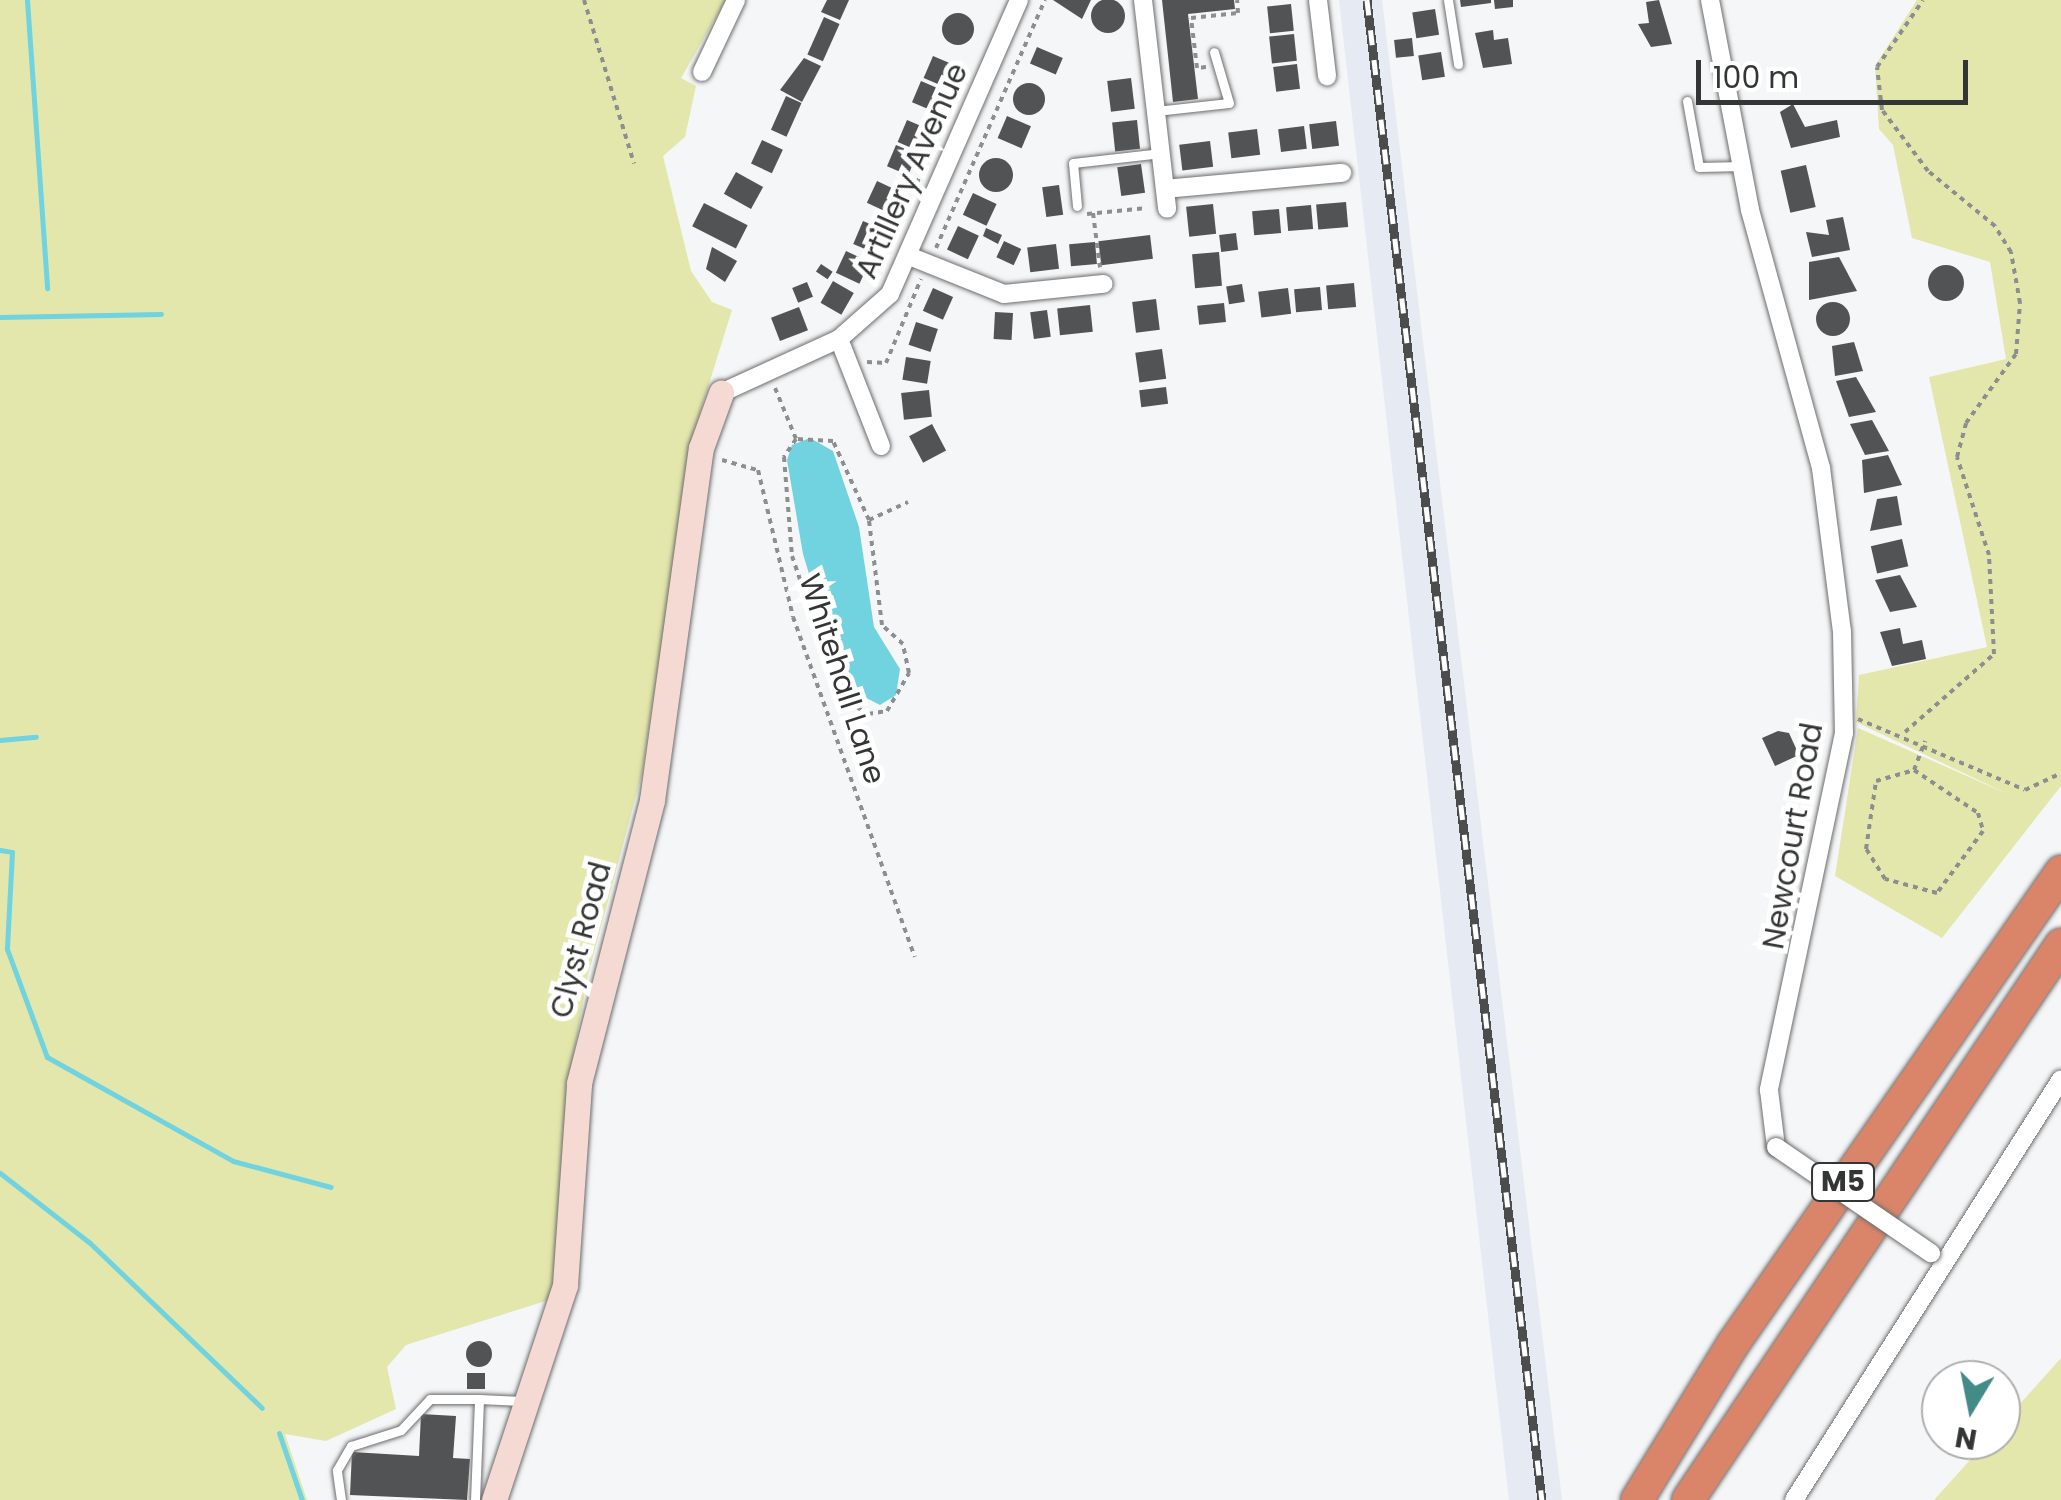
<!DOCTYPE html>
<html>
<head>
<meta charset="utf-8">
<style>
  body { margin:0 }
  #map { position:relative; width:2061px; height:1500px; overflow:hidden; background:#f5f6f7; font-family:Poppins,sans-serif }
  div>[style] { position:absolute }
  .built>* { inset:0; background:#e6eaf2 }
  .green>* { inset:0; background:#e3e7ac }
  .water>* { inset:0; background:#71d3df }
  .stream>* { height:5px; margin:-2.5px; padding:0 2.5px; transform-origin:2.5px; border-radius:2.5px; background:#71d3df }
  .building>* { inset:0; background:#525354; transform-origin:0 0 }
  .round { border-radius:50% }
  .path>* { height:4px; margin-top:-2px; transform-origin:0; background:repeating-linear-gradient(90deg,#8d8e8f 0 5px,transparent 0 10px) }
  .roads { filter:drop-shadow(0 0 2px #6d6d6e) drop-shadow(0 0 2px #6d6d6e) }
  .lane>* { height:9px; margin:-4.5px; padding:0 4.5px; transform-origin:4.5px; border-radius:4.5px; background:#fff }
  .street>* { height:18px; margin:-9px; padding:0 9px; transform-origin:9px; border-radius:9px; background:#fff }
  .secondary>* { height:25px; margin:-12.5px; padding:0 12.5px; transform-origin:12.5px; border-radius:12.5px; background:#f4dad2 }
  .highway>* { height:32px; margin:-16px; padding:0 16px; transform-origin:16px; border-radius:16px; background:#da856a }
  .rail>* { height:9px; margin-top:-4.5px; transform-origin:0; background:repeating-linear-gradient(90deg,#fff 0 15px,#4b4c4c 0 30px); box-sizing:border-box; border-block:2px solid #4b4c4c }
  .bridges { filter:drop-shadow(0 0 2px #6d6d6e) drop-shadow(0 0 2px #6d6d6e) }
  .street-bridge>* { height:18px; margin:-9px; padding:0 9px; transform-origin:9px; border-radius:9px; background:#fff }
  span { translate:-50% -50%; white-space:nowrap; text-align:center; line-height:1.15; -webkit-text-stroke:10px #fff; paint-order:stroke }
  .shield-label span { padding:2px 8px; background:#fff; border:2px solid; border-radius:8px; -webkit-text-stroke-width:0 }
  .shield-label { font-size:28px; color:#343535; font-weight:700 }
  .street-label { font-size:30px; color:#343535 }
  .north { position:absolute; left:1921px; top:1360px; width:100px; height:100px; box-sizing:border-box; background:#fff; border:2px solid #aeaeae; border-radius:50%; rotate:190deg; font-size:28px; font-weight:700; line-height:40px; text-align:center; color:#343535 }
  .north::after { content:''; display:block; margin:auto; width:35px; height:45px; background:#438b88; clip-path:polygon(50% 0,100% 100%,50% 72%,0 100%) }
  .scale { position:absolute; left:1696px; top:60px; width:272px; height:45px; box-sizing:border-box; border:5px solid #343535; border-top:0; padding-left:12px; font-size:30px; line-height:35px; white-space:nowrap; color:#343535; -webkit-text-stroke:8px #fff; paint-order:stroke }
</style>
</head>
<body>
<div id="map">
  <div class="built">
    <div style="clip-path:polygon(1339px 0,1382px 0,1562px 1500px,1509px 1500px)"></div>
  </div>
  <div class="green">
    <div style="clip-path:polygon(0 0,726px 0,681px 78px,696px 86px,685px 137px,663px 156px,691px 271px,712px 302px,732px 310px,694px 432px,642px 774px,588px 975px,567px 1092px,552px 1299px,406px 1345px,387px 1367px,396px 1409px,326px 1441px,285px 1434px,307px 1500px,0 1500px)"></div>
    <div style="clip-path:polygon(1917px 0,2061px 0,2061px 786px,1942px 938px,1835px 876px,1858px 728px,2010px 795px,1856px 722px,1859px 675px,1987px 647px,1929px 377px,2006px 359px,1990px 262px,1912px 238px,1893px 145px,1879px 129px,1875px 66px)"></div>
    <div style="clip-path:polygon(2061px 1358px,2061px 1500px,1934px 1500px,1988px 1440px,2001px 1440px,2001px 1425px)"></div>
  </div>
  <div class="water">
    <div style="clip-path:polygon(810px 438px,833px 451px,859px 527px,874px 627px,900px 669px,896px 695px,880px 705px,843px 686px,803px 554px,787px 460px,792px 445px)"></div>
  </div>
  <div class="stream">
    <div style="left:27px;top:0;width:289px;rotate:86deg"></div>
    <div style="left:0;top:317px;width:161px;rotate:-1.1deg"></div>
    <div style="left:0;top:740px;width:36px;rotate:-5deg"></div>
    <div style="left:0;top:850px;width:12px;rotate:9deg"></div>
    <div style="left:12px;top:852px;width:97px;rotate:93deg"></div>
    <div style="left:7px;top:949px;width:115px;rotate:69.7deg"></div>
    <div style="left:47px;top:1057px;width:213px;rotate:29.2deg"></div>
    <div style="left:233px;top:1161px;width:101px;rotate:14.9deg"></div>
    <div style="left:0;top:1173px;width:114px;rotate:37.9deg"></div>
    <div style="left:90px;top:1243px;width:238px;rotate:43.8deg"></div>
    <div style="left:279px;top:1433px;width:71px;rotate:71.1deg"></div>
  </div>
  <div class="building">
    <div class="round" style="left:1091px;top:-1px;width:34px;height:34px"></div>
    <div style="clip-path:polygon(827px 0,849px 0,840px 20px,821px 12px)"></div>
    <div style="clip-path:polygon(1053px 0,1091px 0,1082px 19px)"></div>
    <div style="clip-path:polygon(1162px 0,1234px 0,1235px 9px,1188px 14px,1198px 99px,1173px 102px)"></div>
    <div style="clip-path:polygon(1460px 0,1491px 0,1491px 3px,1461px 7px)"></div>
    <div style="clip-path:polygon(1494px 0,1513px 0,1513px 7px,1495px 9px)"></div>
    <div style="clip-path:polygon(1659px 0,1672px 44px,1651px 47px,1638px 24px,1649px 23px,1646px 2px)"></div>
    <div style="left:1291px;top:4px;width:27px;height:24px;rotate:84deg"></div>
    <div style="left:1435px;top:9px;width:26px;height:23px;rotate:81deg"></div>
    <div class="round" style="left:942px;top:13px;width:32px;height:32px"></div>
    <div style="left:824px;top:17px;width:17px;height:41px;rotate:24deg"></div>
    <div style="clip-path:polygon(1493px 30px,1494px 40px,1508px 38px,1512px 64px,1483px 68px,1475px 33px)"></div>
    <div style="left:1294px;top:34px;width:27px;height:25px;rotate:84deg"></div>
    <div style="left:1412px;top:38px;width:18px;height:18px;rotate:84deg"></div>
    <div style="left:1037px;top:47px;width:28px;height:18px;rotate:23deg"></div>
    <div style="left:1441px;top:52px;width:25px;height:23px;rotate:81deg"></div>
    <div style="left:933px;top:56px;width:25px;height:24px;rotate:23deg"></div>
    <div style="clip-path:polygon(804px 58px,821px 66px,802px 102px,780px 90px)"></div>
    <div style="left:1297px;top:64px;width:25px;height:24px;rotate:83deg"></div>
    <div style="left:1131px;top:78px;width:31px;height:24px;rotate:83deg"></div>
    <div style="left:921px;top:81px;width:26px;height:23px;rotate:23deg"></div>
    <div class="round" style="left:1013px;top:83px;width:32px;height:32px"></div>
    <div style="left:786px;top:96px;width:17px;height:37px;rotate:24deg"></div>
    <div style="clip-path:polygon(1793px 104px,1805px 127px,1837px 120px,1840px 137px,1791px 148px,1780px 112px)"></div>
    <div style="left:1007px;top:116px;width:26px;height:24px;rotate:23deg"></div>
    <div style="left:907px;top:120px;width:23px;height:24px;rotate:23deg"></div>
    <div style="left:1137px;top:120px;width:29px;height:25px;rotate:84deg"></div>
    <div style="left:1336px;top:121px;width:25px;height:27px;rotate:83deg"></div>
    <div style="left:1304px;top:126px;width:23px;height:26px;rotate:83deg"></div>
    <div style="left:1257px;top:129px;width:26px;height:29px;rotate:83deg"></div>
    <div style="left:762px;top:140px;width:23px;height:26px;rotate:25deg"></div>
    <div style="left:1210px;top:141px;width:26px;height:31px;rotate:83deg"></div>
    <div style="left:896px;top:145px;width:23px;height:23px;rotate:23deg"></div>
    <div class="round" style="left:979px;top:158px;width:34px;height:34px"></div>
    <div style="left:1141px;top:164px;width:29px;height:24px;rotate:82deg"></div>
    <div style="left:1806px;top:165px;width:43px;height:26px;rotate:77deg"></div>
    <div style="left:736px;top:172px;width:31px;height:25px;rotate:29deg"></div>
    <div style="left:877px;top:181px;width:26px;height:24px;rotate:25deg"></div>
    <div style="left:1059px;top:185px;width:30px;height:17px;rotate:82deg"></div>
    <div style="left:973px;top:193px;width:26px;height:24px;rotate:25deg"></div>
    <div style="left:1346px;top:202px;width:25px;height:30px;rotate:85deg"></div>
    <div style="left:704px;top:203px;width:49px;height:26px;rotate:27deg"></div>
    <div style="left:1213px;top:204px;width:30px;height:27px;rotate:84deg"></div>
    <div style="left:1311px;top:205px;width:24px;height:25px;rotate:85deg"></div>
    <div style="left:1279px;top:209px;width:24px;height:27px;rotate:85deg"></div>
    <div style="clip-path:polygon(1843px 217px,1850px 250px,1812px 257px,1806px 232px,1829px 235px,1826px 220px)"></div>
    <div style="left:863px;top:221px;width:23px;height:25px;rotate:23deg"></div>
    <div style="left:958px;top:226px;width:23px;height:26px;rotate:25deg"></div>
    <div style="clip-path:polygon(986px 228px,1002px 235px,998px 244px,983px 236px)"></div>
    <div style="left:1236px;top:233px;width:17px;height:17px;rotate:83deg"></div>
    <div style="left:1150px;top:235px;width:24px;height:52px;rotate:83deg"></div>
    <div style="left:1004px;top:241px;width:19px;height:18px;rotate:25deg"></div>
    <div style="left:1095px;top:242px;width:22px;height:26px;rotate:85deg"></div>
    <div style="left:1056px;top:244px;width:25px;height:29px;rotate:83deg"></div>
    <div style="clip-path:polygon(712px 247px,737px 261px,725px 282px,706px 269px)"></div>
    <div style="left:846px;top:251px;width:26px;height:24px;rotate:25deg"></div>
    <div style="left:1219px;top:252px;width:34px;height:27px;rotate:85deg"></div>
    <div style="clip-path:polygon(1839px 257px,1857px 291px,1809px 300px,1809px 262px)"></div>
    <div style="left:821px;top:264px;width:14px;height:9px;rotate:34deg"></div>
    <div class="round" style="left:1928px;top:265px;width:36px;height:36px"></div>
    <div style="left:833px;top:281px;width:24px;height:25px;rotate:30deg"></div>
    <div style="left:807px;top:282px;width:16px;height:16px;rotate:68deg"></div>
    <div style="left:1354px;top:283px;width:24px;height:28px;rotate:85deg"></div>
    <div style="left:1242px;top:284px;width:18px;height:16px;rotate:81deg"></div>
    <div style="left:1320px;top:287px;width:23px;height:26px;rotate:85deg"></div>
    <div style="left:933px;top:288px;width:22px;height:25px;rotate:24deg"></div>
    <div style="left:1288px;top:288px;width:26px;height:30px;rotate:83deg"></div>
    <div style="left:1156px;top:299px;width:31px;height:24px;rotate:83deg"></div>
    <div class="round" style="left:1816px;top:302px;width:34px;height:34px"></div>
    <div style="left:1224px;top:303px;width:19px;height:27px;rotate:84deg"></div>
    <div style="left:1090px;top:305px;width:27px;height:33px;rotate:84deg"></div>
    <div style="left:799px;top:307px;width:25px;height:30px;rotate:69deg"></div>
    <div style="left:1047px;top:310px;width:27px;height:17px;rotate:82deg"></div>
    <div style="left:995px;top:312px;width:18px;height:27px;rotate:3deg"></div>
    <div style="left:916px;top:322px;width:23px;height:24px;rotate:18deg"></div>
    <div style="clip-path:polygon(1854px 342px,1863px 371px,1835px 376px,1832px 346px)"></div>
    <div style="left:1162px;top:349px;width:30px;height:27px;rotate:82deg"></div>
    <div style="left:906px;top:357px;width:25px;height:23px;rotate:9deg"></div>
    <div style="clip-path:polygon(1856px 377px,1876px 412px,1849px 417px,1836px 381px)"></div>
    <div style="left:1166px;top:387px;width:17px;height:27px;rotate:83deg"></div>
    <div style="left:929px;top:390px;width:27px;height:28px;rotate:84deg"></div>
    <div style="clip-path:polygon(1872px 420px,1889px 451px,1865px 455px,1850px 424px)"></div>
    <div style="left:932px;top:424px;width:30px;height:26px;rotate:62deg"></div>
    <div style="clip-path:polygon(1888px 455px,1902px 485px,1864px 493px,1862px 460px)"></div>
    <div style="clip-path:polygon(1897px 496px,1902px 525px,1870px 531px,1877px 499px)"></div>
    <div style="left:1902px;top:539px;width:28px;height:32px;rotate:77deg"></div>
    <div style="clip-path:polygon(1900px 575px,1917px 607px,1890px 612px,1875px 580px)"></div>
    <div style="clip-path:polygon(1900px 628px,1903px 644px,1922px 640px,1926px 659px,1892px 666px,1880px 632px)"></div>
    <div style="clip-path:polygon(1778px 731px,1789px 733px,1799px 755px,1775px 766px,1762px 738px)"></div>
    <div class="round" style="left:466px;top:1341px;width:26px;height:26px"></div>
    <div style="left:467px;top:1373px;width:18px;height:16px"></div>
    <div style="clip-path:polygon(421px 1414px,456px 1416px,453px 1458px,470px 1459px,467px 1500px,350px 1495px,352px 1452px,419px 1456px)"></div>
  </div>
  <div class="path">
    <div style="left:584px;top:0;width:171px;rotate:73deg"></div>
    <div style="left:1206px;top:67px;width:9px;rotate:174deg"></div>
    <div style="left:1197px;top:68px;width:50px;rotate:-96.8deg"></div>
    <div style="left:1191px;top:18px;width:47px;rotate:-6.1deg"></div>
    <div style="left:1238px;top:13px;width:13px;rotate:-94deg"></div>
    <div style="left:909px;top:202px;width:41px;rotate:-67.2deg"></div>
    <div style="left:1093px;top:213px;width:55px;rotate:82.7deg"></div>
    <div style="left:1087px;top:214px;width:60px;rotate:-5.7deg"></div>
    <div style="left:936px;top:248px;width:271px;rotate:-66.3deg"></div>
    <div style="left:867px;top:362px;width:19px;rotate:3deg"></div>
    <div style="left:886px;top:363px;width:91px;rotate:-67.4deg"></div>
    <div style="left:775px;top:388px;width:55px;rotate:67.6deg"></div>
    <div style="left:796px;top:439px;width:22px;rotate:124deg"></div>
    <div style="left:784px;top:457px;width:99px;rotate:85.4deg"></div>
    <div style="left:792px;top:556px;width:128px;rotate:71.3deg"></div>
    <div style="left:833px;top:677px;width:20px;rotate:70deg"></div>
    <div style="left:840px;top:696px;width:33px;rotate:33deg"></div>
    <div style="left:868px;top:714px;width:19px;rotate:-9deg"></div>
    <div style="left:887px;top:711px;width:44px;rotate:-59.9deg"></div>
    <div style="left:909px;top:673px;width:30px;rotate:-102deg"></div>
    <div style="left:903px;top:644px;width:28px;rotate:-138deg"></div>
    <div style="left:882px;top:625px;width:106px;rotate:-97.1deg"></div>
    <div style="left:869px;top:520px;width:87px;rotate:-114.5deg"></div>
    <div style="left:833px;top:441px;width:37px;rotate:-177deg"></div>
    <div style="left:722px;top:460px;width:37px;rotate:16deg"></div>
    <div style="left:758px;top:470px;width:151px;rotate:76.6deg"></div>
    <div style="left:793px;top:617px;width:361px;rotate:70.3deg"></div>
    <div style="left:869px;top:520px;width:43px;rotate:-24.8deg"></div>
    <div style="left:1858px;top:719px;width:181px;rotate:23deg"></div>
    <div style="left:2025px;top:790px;width:40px;rotate:-25deg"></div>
    <div style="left:1905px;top:732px;width:118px;rotate:-41.2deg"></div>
    <div style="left:1994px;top:654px;width:99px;rotate:-92.9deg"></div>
    <div style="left:1989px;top:555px;width:103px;rotate:-108.1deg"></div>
    <div style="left:1957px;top:457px;width:35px;rotate:-75deg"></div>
    <div style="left:1966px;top:423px;width:85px;rotate:-54.1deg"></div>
    <div style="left:2016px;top:354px;width:51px;rotate:-85.5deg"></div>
    <div style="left:2020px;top:303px;width:52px;rotate:-100deg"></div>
    <div style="left:2011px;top:252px;width:31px;rotate:-122deg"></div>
    <div style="left:1995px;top:226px;width:87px;rotate:-140.6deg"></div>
    <div style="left:1928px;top:171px;width:76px;rotate:-127deg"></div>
    <div style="left:1882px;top:110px;width:43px;rotate:-96.6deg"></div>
    <div style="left:1877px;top:67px;width:81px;rotate:-55.5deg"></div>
    <div style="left:1914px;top:770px;width:77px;rotate:33.9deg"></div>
    <div style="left:1978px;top:813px;width:19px;rotate:74deg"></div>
    <div style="left:1983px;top:831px;width:77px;rotate:126.6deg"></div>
    <div style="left:1937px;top:893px;width:54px;rotate:-164.9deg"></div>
    <div style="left:1885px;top:879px;width:36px;rotate:-122deg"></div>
    <div style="left:1866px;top:849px;width:69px;rotate:-81.6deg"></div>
    <div style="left:1876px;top:781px;width:40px;rotate:-16deg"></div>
    <div style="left:1914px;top:770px;width:31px;rotate:-69deg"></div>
  </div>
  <div class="roads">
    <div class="lane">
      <div style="left:1448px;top:0;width:65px;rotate:81.1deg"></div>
      <div style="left:1687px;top:101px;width:67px;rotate:79.7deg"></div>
      <div style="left:1699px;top:167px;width:44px;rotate:-1.3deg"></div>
      <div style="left:1156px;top:111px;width:73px;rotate:-6.3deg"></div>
      <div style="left:1229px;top:103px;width:53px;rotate:-106.4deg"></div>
      <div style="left:1077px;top:206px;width:43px;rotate:-95.3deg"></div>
      <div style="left:1073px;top:163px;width:89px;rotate:-6.5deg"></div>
      <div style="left:341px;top:1500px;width:30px;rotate:-98deg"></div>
      <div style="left:337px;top:1470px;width:28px;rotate:-60deg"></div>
      <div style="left:351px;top:1446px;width:52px;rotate:-17.7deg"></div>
      <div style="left:401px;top:1430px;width:42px;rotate:-46.9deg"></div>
      <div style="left:430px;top:1399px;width:49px"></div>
      <div style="left:475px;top:1500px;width:101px;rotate:-87.7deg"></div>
      <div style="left:479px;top:1399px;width:43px;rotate:2.7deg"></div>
    </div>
    <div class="street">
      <div style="left:1143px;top:0;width:210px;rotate:83.4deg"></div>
      <div style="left:1318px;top:0;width:77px;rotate:83.2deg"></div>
      <div style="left:1710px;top:0;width:214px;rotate:79.2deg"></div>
      <div style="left:1750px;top:210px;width:268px;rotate:74.6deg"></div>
      <div style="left:1821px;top:468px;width:164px;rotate:82.7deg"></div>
      <div style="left:1842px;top:631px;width:102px;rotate:88.9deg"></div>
      <div style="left:1844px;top:733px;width:365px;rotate:101.9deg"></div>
      <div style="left:1769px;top:1090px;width:57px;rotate:83deg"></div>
      <div style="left:702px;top:72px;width:80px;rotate:-64.7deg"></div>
      <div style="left:1165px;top:189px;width:178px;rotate:-5.2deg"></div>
      <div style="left:909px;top:256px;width:102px;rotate:21.8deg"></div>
      <div style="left:1004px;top:294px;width:100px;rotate:-5.8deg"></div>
      <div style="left:839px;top:339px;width:115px;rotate:68.6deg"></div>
      <div style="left:721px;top:393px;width:130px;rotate:-24.6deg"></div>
      <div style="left:839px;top:339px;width:68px;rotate:-41.4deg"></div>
      <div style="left:890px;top:294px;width:321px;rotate:-66.3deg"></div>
      <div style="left:1794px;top:1500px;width:498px;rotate:-57.6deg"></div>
    </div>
    <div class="secondary">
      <div style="left:494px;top:1500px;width:226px;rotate:-71.7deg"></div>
      <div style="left:565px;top:1285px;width:202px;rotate:-86deg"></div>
      <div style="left:579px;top:1083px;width:292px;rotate:-75.5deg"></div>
      <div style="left:652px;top:800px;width:355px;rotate:-82.1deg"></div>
      <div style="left:701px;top:448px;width:59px;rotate:-70deg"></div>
    </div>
    <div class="highway">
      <div style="left:1637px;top:1500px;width:183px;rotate:-58.4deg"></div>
      <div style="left:1733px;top:1344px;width:575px;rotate:-55.2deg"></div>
      <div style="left:1688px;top:1500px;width:669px;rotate:-56.1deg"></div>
    </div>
  </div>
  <div class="rail">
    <div style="left:1367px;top:0;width:1510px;rotate:83.35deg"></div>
  </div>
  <div class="bridges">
    <div class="street-bridge">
      <div style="left:1776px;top:1147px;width:188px;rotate:34.4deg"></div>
    </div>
  </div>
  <div class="shield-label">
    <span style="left:1843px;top:1182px">M5</span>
  </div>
  <div class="street-label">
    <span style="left:912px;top:171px;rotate:-66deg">Artillery Avenue</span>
    <span style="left:842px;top:679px;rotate:72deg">Whitehall Lane</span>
    <span style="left:1793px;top:836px;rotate:-80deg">Newcourt Road</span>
    <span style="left:581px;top:940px;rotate:-75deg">Clyst Road</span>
  </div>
  <div class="north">N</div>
  <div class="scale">100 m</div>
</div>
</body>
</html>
